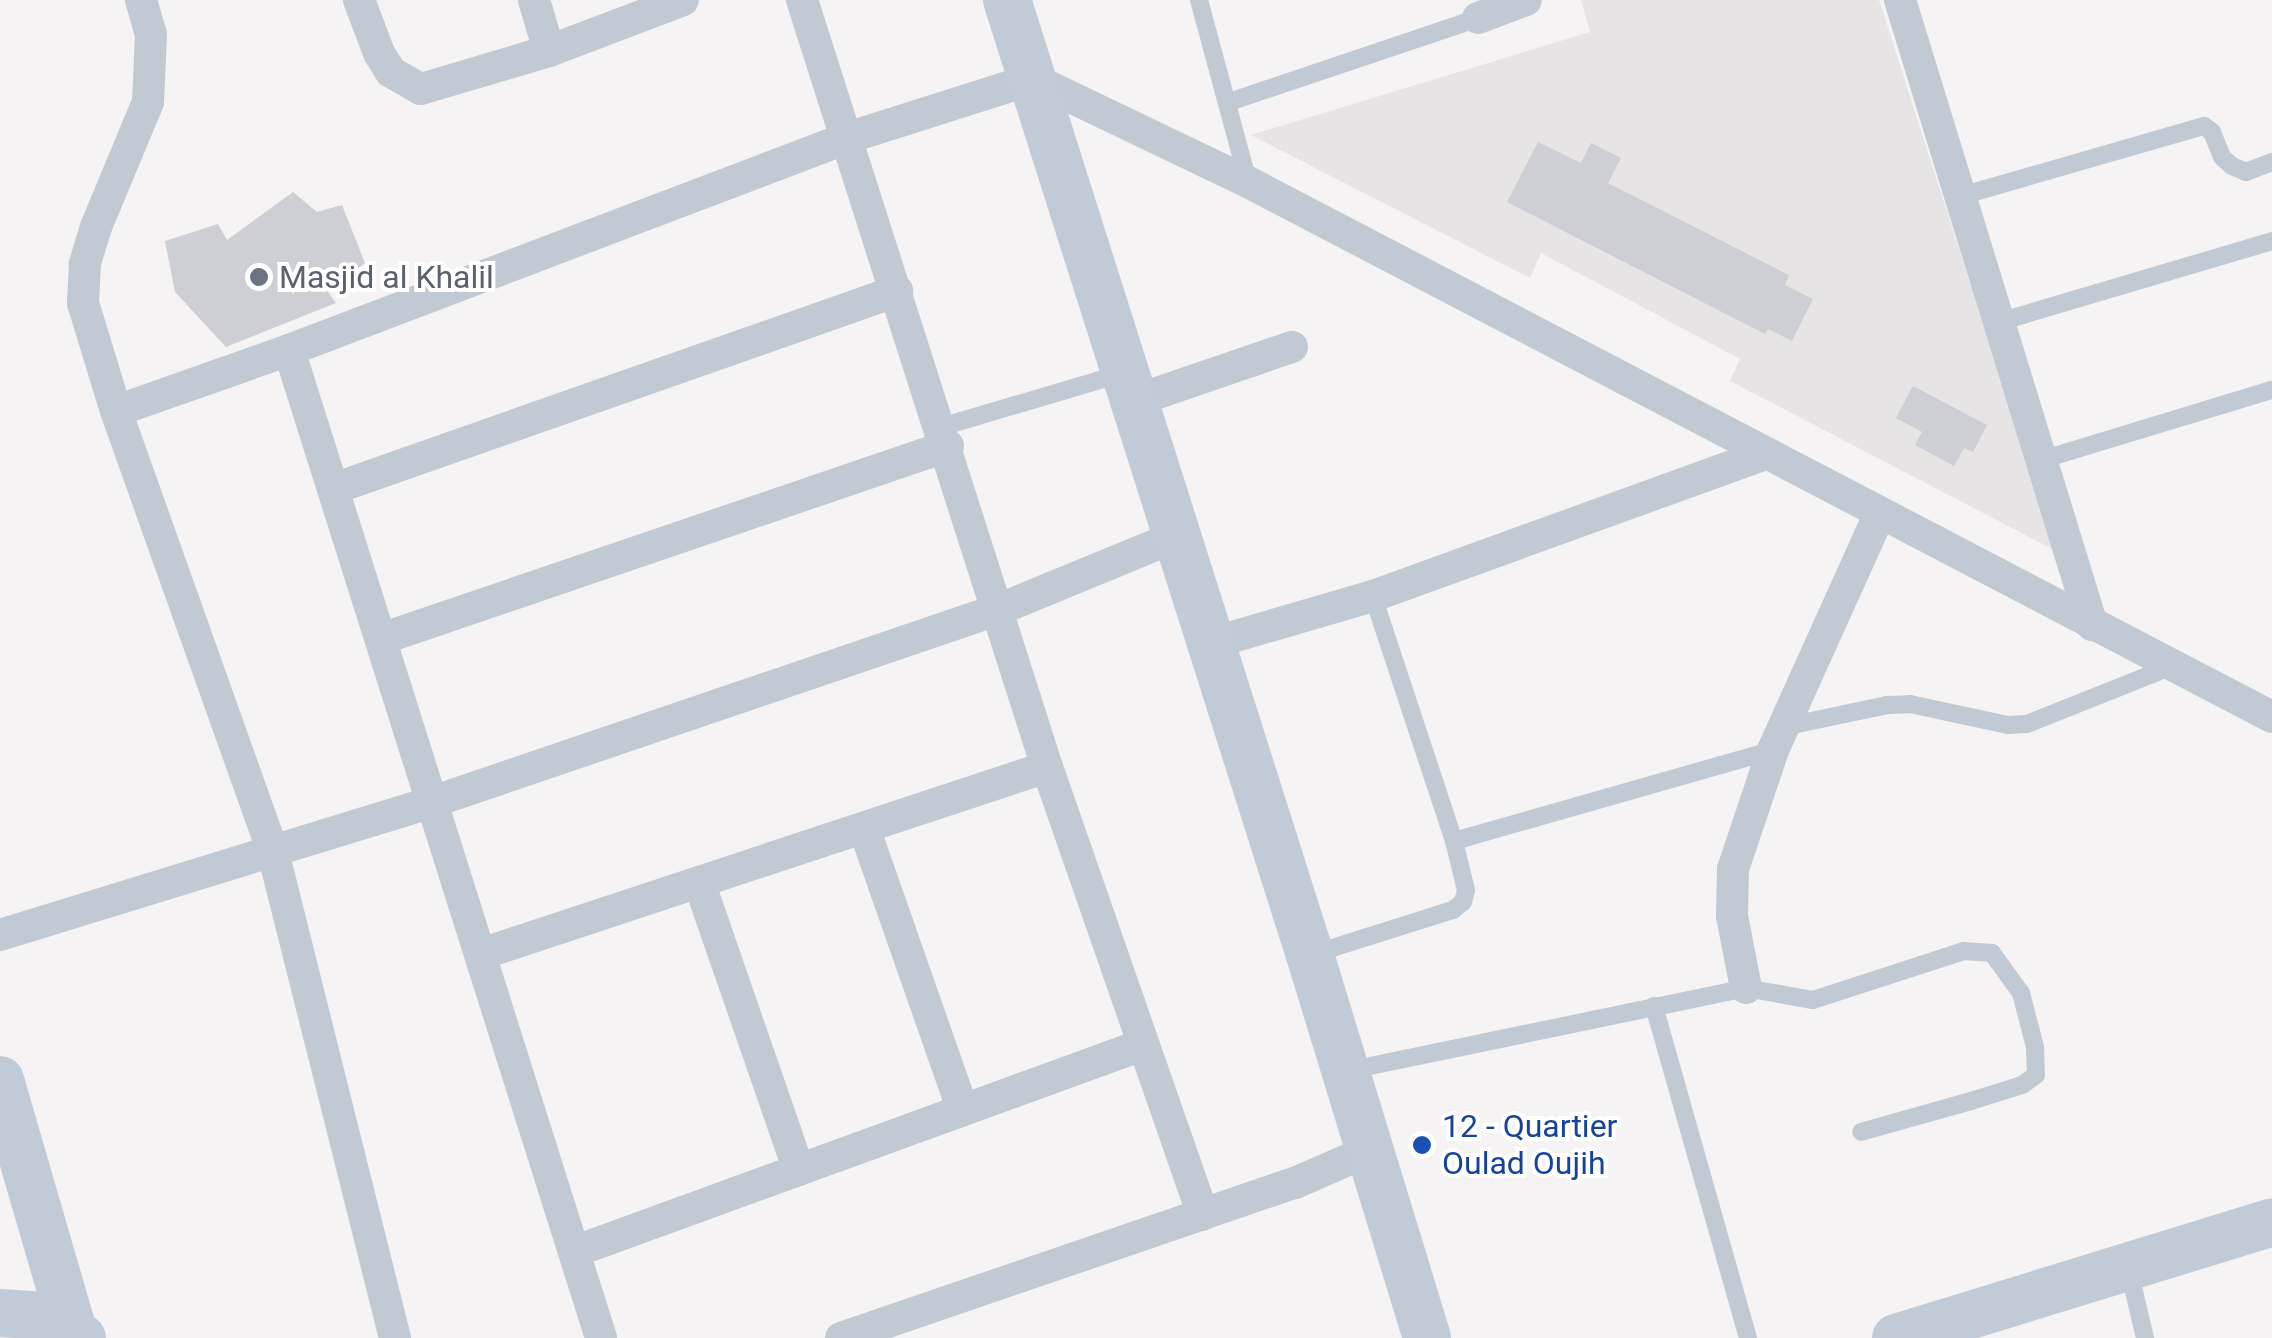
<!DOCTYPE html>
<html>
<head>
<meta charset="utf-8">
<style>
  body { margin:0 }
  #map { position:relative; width:2272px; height:1338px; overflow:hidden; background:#f5f3f3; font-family:Roboto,sans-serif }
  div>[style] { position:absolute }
  .education>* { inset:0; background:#e6e4e5 }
  .building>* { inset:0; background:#cdcfd5 }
  .lane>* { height:18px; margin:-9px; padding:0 9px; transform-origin:9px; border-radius:9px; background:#c1cad2 }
  .street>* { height:32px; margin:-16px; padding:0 16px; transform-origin:16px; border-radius:16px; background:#c1cad2 }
  .secondary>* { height:48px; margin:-24px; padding:0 24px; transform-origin:24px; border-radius:24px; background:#c1cbd6 }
  .dots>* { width:28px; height:28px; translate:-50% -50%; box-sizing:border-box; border:5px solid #fff; border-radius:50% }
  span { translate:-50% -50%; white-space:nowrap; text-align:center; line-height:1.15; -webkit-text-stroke:8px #fff; paint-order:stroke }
  .worship-label { font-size:32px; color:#5b616d }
  .left { translate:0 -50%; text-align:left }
  .transit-label { font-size:32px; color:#164399 }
</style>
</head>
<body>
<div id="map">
  <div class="education">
    <div style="clip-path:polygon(1581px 0,1879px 0,2056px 551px,1730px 381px,1740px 359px,1541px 253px,1530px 278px,1251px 135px,1590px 32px)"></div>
  </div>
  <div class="building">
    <div style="clip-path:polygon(1538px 142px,1581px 163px,1591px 143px,1621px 158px,1608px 183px,1789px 275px,1785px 285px,1813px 299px,1792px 341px,1768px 329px,1765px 334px,1507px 202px)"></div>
    <div style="clip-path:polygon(293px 192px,317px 212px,342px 205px,365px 263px,328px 292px,336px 303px,226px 347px,175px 292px,165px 241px,218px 224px,227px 240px)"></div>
    <div style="clip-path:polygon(1913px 386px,1987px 425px,1973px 452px,1964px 448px,1954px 466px,1915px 445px,1922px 432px,1896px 418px)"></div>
  </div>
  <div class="lane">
    <div style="left:1199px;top:0;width:188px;rotate:74.9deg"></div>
    <div style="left:1229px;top:102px;width:263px;rotate:-18.6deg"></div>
    <div style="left:1961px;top:196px;width:253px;rotate:-16.1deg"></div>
    <div style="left:2204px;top:126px;width:10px;rotate:37deg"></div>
    <div style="left:2212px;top:132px;width:27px;rotate:68deg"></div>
    <div style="left:2222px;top:157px;width:13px;rotate:42deg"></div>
    <div style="left:2232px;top:166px;width:15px;rotate:23deg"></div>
    <div style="left:2246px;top:172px;width:28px;rotate:-21deg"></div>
    <div style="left:1999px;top:322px;width:285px;rotate:-16.5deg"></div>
    <div style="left:941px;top:427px;width:190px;rotate:-16.5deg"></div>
    <div style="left:2041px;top:460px;width:241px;rotate:-16.9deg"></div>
    <div style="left:1783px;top:727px;width:106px;rotate:-11.9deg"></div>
    <div style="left:1887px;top:705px;width:23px;rotate:-2deg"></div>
    <div style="left:1910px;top:704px;width:100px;rotate:12.1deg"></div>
    <div style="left:2008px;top:725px;width:19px;rotate:-3deg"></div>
    <div style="left:2027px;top:724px;width:157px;rotate:-21.7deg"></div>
    <div style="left:1454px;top:841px;width:332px;rotate:-15.9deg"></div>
    <div style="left:1310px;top:955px;width:150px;rotate:-17.5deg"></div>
    <div style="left:1453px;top:910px;width:13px;rotate:-39deg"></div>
    <div style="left:1463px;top:902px;width:12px;rotate:-76deg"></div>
    <div style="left:1466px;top:890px;width:50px;rotate:-103.8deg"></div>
    <div style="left:1454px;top:841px;width:258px;rotate:-108.3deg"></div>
    <div style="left:1654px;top:1006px;width:345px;rotate:74.2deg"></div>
    <div style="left:1346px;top:1071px;width:409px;rotate:-11.7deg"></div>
    <div style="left:1746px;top:988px;width:68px;rotate:10.2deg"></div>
    <div style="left:1813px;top:1000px;width:159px;rotate:-18deg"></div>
    <div style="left:1964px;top:951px;width:28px;rotate:4deg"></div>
    <div style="left:1992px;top:953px;width:49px;rotate:54.1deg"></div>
    <div style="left:2021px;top:993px;width:56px;rotate:75.5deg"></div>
    <div style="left:2035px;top:1047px;width:28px;rotate:88deg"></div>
    <div style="left:2036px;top:1075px;width:17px;rotate:144deg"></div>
    <div style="left:2022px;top:1085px;width:53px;rotate:162.6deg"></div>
    <div style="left:1971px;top:1101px;width:114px;rotate:164.3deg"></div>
    <div style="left:2128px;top:1266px;width:74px;rotate:76.7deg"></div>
  </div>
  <div class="street">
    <div style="left:141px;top:0;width:35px;rotate:74deg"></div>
    <div style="left:151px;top:34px;width:68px;rotate:92.5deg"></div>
    <div style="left:148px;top:102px;width:135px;rotate:112.6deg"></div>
    <div style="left:96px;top:227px;width:39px;rotate:107deg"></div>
    <div style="left:85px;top:264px;width:39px;rotate:93deg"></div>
    <div style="left:83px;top:303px;width:113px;rotate:73deg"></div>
    <div style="left:116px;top:411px;width:468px;rotate:70.4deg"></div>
    <div style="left:273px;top:852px;width:501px;rotate:75.91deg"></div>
    <div style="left:359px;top:0;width:57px;rotate:69.3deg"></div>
    <div style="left:379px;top:53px;width:22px;rotate:58deg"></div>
    <div style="left:391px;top:72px;width:34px;rotate:30deg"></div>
    <div style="left:421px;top:89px;width:134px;rotate:-16.5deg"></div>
    <div style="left:549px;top:51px;width:143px;rotate:-20.8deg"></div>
    <div style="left:534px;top:0;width:53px;rotate:73.6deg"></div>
    <div style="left:802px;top:0;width:805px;rotate:72.29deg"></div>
    <div style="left:1047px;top:767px;width:474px;rotate:70.8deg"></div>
    <div style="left:1900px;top:0;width:654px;rotate:72.92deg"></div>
    <div style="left:1478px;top:18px;width:51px;rotate:-20.6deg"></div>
    <div style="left:289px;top:350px;width:1036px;rotate:72.47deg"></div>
    <div style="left:1134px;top:401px;width:167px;rotate:-18.9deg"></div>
    <div style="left:116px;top:411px;width:183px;rotate:-19.4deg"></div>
    <div style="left:289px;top:350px;width:597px;rotate:-20.8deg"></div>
    <div style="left:847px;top:138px;width:195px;rotate:-17.6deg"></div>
    <div style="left:1033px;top:79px;width:238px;rotate:25.6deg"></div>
    <div style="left:1248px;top:182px;width:1155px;rotate:27.59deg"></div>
    <div style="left:333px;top:489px;width:598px;rotate:-19.34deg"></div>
    <div style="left:381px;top:639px;width:599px;rotate:-18.8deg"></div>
    <div style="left:1212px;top:643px;width:168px;rotate:-16.3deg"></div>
    <div style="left:1373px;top:596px;width:419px;rotate:-19.9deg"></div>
    <div style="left:864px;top:828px;width:299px;rotate:70.7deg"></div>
    <div style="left:699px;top:882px;width:305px;rotate:70.9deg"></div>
    <div style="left:0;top:935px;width:452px;rotate:-17.1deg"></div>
    <div style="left:432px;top:802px;width:600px;rotate:-18.77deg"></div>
    <div style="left:1000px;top:609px;width:191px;rotate:-22.4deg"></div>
    <div style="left:481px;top:954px;width:596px;rotate:-18.28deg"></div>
    <div style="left:1746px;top:988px;width:73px;rotate:-101deg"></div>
    <div style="left:1732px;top:916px;width:47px;rotate:-88.8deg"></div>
    <div style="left:1733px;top:869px;width:126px;rotate:-71.4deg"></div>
    <div style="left:1773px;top:750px;width:258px;rotate:-65.7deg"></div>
    <div style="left:576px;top:1251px;width:602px;rotate:-20deg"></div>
    <div style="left:841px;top:1338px;width:480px;rotate:-18.9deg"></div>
    <div style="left:1295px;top:1183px;width:82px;rotate:-23.7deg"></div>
  </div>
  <div class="secondary">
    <div style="left:1007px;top:0;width:1002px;rotate:72.4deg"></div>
    <div style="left:1310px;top:955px;width:400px;rotate:73deg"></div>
    <div style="left:0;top:1080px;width:258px;rotate:73.8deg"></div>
    <div style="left:0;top:1313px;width:46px;rotate:3.7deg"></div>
    <div style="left:46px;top:1316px;width:42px;rotate:31.4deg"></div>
    <div style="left:1896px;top:1338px;width:393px;rotate:-17.1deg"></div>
  </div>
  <div class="dots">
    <div style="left:259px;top:277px;background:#6b7280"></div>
    <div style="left:1422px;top:1145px;background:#1a4fb4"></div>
  </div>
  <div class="worship-label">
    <span class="left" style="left:279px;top:277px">Masjid al Khalil</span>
  </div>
  <div class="transit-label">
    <span class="left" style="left:1442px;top:1145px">12 - Quartier<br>Oulad Oujih</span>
  </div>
</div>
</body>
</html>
